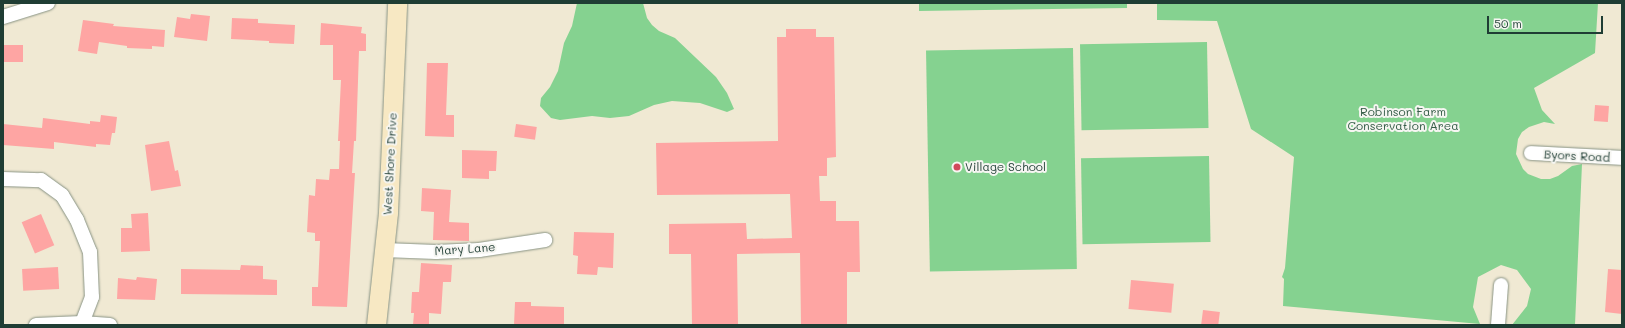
<!DOCTYPE html>
<html>
<head>
<meta charset="utf-8">
<style>
  body { margin:0 }
  #map { position:relative; width:1625px; height:328px; overflow:hidden; background:#f0e9d3; font-family:Mali,sans-serif }
  div>[style] { position:absolute }
  .green>* { inset:0; background:#85d290; transform-origin:0 0 }
  .building>* { inset:0; background:#fea5a3; transform-origin:0 0 }
  .roads { filter:drop-shadow(0 0 1px #889384) drop-shadow(0 0 1px #889384) }
  .street>* { height:14px; margin:-7px; padding:0 7px; transform-origin:7px; border-radius:7px; background:#fff }
  .secondary>* { height:19px; margin:-9.5px; padding:0 9.5px; transform-origin:9.5px; border-radius:9.5px; background:#f7e8c3 }
  .dots>* { width:11px; height:11px; translate:-50% -50%; box-sizing:border-box; border:2px solid #f6f6f2; border-radius:50% }
  span { translate:-50% -50%; white-space:nowrap; text-align:center; line-height:1.15; -webkit-text-stroke:4px #f6f6f2; paint-order:stroke }
  .park-label { font-size:12px; color:#335b46 }
  .street-label { font-size:12px; color:#1f3d34 }
  .poi-label { font-size:12px; color:#1f3d34 }
  .left { translate:0 -50%; text-align:left }
  .frame { position:absolute; inset:0; border:4px solid #1f3d34; pointer-events:none }
  .scale { position:absolute; left:1487px; top:16px; width:116px; height:18px; box-sizing:border-box; border:2px solid #1f3d34; border-top:0; padding-left:5px; font-size:12px; line-height:14px; white-space:nowrap; color:#1f3d34; -webkit-text-stroke:3px #f6f6f2; paint-order:stroke }
</style>
</head>
<body>
<div id="map">
  <div class="green">
    <div style="clip-path:polygon(577px 3px,643px 3px,647px 18px,652px 25px,659px 31px,675px 38px,716px 77px,727px 93px,734px 109px,727px 112px,700px 103px,672px 101px,654px 105px,629px 116px,610px 118px,592px 116px,560px 120px,551px 118px,540px 106px,541px 98px,550px 87px,558px 71px,564px 43px,572px 26px)"></div>
    <div style="clip-path:polygon(919px 3px,1127px 3px,1127px 8px,919px 11px)"></div>
    <div style="clip-path:polygon(1157px 3px,1598px 3px,1595px 53px,1534px 88px,1542px 110px,1555px 124px,1544px 122px,1529px 127px,1522px 132px,1518px 139px,1516px 154px,1523px 169px,1528px 174px,1541px 179px,1550px 179px,1558px 176px,1572px 166px,1582px 164px,1575px 325px,1512px 325px,1527px 306px,1531px 289px,1517px 270px,1501px 265px,1478px 277px,1473px 307px,1480px 324px,1283px 306px,1284px 279px,1282px 277px,1285px 268px,1294px 157px,1251px 129px,1217px 21px,1157px 20px)"></div>
    <div style="left:1207px;top:42px;width:86px;height:127px;rotate:89deg"></div>
    <div style="left:1073px;top:48px;width:221px;height:147px;rotate:89deg"></div>
    <div style="left:1209px;top:156px;width:86px;height:128px;rotate:89deg"></div>
  </div>
  <div class="building">
    <div style="clip-path:polygon(191px 14px,210px 16px,207px 41px,174px 37px,177px 17px,190px 19px)"></div>
    <div style="clip-path:polygon(232px 18px,258px 19px,258px 23px,295px 25px,294px 44px,269px 43px,269px 41px,231px 39px)"></div>
    <div style="clip-path:polygon(83px 20px,114px 24px,113px 26px,165px 30px,164px 47px,152px 46px,152px 49px,127px 48px,127px 46px,99px 42px,97px 54px,78px 51px)"></div>
    <div style="clip-path:polygon(321px 23px,362px 27px,361px 33px,366px 34px,366px 51px,359px 51px,356px 141px,354px 141px,352px 173px,355px 173px,347px 307px,312px 306px,312px 287px,318px 287px,320px 241px,315px 241px,315px 233px,307px 232px,309px 195px,315px 196px,316px 179px,329px 180px,330px 169px,339px 169px,340px 141px,338px 141px,341px 80px,333px 80px,333px 45px,320px 45px)"></div>
    <div style="clip-path:polygon(786px 29px,816px 29px,816px 37px,834px 37px,836px 157px,827px 158px,827px 176px,819px 176px,820px 201px,836px 201px,836px 221px,859px 221px,860px 272px,847px 272px,847px 325px,801px 325px,800px 253px,737px 254px,738px 325px,692px 325px,691px 254px,669px 254px,669px 224px,746px 223px,747px 239px,792px 238px,790px 194px,657px 195px,656px 143px,778px 141px,777px 37px,786px 37px)"></div>
    <div style="left:3px;top:45px;width:20px;height:17px"></div>
    <div style="clip-path:polygon(427px 63px,448px 63px,446px 115px,454px 115px,454px 137px,425px 136px)"></div>
    <div style="left:1595px;top:105px;width:14px;height:16px;rotate:4deg"></div>
    <div style="clip-path:polygon(101px 115px,117px 117px,115px 133px,112px 133px,110px 145px,96px 144px,96px 147px,54px 142px,54px 149px,3px 145px,3px 124px,42px 128px,43px 118px,90px 124px,90px 121px,100px 122px)"></div>
    <div style="left:516px;top:124px;width:21px;height:13px;rotate:8deg"></div>
    <div style="clip-path:polygon(169px 141px,175px 171px,178px 170px,181px 186px,151px 191px,145px 145px)"></div>
    <div style="clip-path:polygon(462px 150px,497px 151px,496px 171px,489px 171px,489px 179px,462px 178px)"></div>
    <div style="clip-path:polygon(422px 188px,451px 190px,449px 222px,469px 223px,469px 241px,433px 240px,434px 212px,421px 211px)"></div>
    <div style="clip-path:polygon(148px 213px,150px 251px,121px 252px,121px 228px,132px 228px,131px 214px)"></div>
    <div style="left:41px;top:214px;width:34px;height:21px;rotate:67deg"></div>
    <div style="clip-path:polygon(574px 232px,614px 233px,613px 268px,598px 267px,597px 275px,577px 274px,578px 256px,573px 255px)"></div>
    <div style="clip-path:polygon(421px 263px,452px 265px,451px 282px,443px 282px,441px 314px,429px 313px,429px 325px,413px 325px,414px 313px,411px 313px,412px 292px,419px 292px)"></div>
    <div style="clip-path:polygon(241px 265px,263px 266px,263px 279px,277px 280px,277px 295px,181px 294px,181px 269px,240px 270px)"></div>
    <div style="left:58px;top:267px;width:22px;height:36px;rotate:87deg"></div>
    <div style="clip-path:polygon(1608px 269px,1622px 270px,1622px 314px,1605px 312px)"></div>
    <div style="clip-path:polygon(137px 277px,157px 279px,155px 300px,117px 299px,118px 278px,136px 280px)"></div>
    <div style="left:1131px;top:280px;width:43px;height:29px;rotate:5deg"></div>
    <div style="clip-path:polygon(515px 302px,531px 302px,531px 306px,564px 307px,564px 325px,514px 325px)"></div>
    <div style="left:1203px;top:310px;width:17px;height:14px;rotate:7deg"></div>
  </div>
  <div class="roads">
    <div class="street">
      <div style="left:3px;top:17px;width:47px;rotate:-17.3deg"></div>
      <div style="left:1531px;top:153px;width:91px;rotate:3.1deg"></div>
      <div style="left:3px;top:179px;width:38px;rotate:2deg"></div>
      <div style="left:41px;top:180px;width:26px;rotate:36deg"></div>
      <div style="left:62px;top:195px;width:29px;rotate:59deg"></div>
      <div style="left:77px;top:220px;width:35px;rotate:68deg"></div>
      <div style="left:90px;top:252px;width:45px;rotate:87.5deg"></div>
      <div style="left:92px;top:297px;width:28px;rotate:111deg"></div>
      <div style="left:384px;top:250px;width:52px;rotate:2.2deg"></div>
      <div style="left:436px;top:252px;width:43px;rotate:-2.7deg"></div>
      <div style="left:479px;top:250px;width:67px;rotate:-8.6deg"></div>
      <div style="left:36px;top:325px;width:46px;rotate:-2.5deg"></div>
      <div style="left:82px;top:323px;width:28px;rotate:4deg"></div>
      <div style="left:1498px;top:325px;width:40px;rotate:-85.7deg"></div>
    </div>
    <div class="secondary">
      <div style="left:376px;top:325px;width:114px;rotate:-83.9deg"></div>
      <div style="left:388px;top:212px;width:209px;rotate:-87.5deg"></div>
    </div>
  </div>
  <div class="dots">
    <div style="left:957px;top:167px;background:#d1495b"></div>
  </div>
  <div class="park-label">
    <span style="left:1403px;top:119px">Robinson Farm<br>Conservation Area</span>
  </div>
  <div class="street-label">
    <span style="left:1577px;top:156px;rotate:3deg">Byors Road</span>
    <span style="left:390px;top:164px;rotate:-87deg">West Shore Drive</span>
    <span style="left:465px;top:249px;rotate:-4deg">Mary Lane</span>
  </div>
  <div class="poi-label">
    <span class="left" style="left:965px;top:167px">Village School</span>
  </div>
  <div class="frame"></div>
  <div class="scale">50 m</div>
</div>
</body>
</html>
